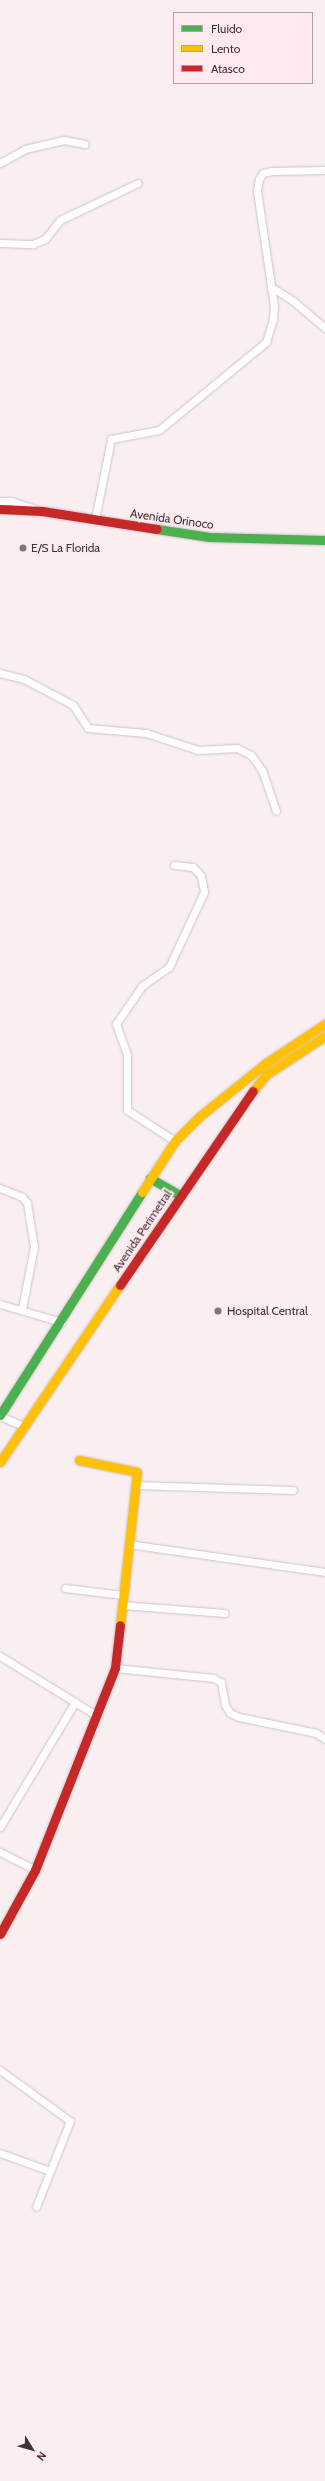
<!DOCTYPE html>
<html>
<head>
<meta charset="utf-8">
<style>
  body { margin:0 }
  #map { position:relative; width:325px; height:2481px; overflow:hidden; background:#f9eef0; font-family:Cabin,sans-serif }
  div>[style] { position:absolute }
  .roads { filter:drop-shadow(0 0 1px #cfc4c6) drop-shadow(0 0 1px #cfc4c6) }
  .street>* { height:7px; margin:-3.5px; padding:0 3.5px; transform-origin:3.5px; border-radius:3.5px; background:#fefcfd }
  .fast>* { height:9px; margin:-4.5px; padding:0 4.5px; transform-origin:4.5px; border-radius:4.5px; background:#4caf50 }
  .slow>* { height:9px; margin:-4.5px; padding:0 4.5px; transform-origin:4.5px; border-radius:4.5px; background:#ffc107 }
  .jam>* { height:9px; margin:-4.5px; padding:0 4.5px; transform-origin:4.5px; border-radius:4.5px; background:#c62828 }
  .dots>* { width:11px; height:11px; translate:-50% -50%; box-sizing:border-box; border:2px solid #fee9ed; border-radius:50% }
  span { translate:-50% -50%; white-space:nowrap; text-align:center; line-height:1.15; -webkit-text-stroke:4px #fee9ed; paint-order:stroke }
  .street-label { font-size:12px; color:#413437 }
  .poi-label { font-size:12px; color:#413437 }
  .left { translate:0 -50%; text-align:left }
  .legend { position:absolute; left:173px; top:12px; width:140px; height:72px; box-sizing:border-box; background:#fee9ed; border:1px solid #b2a1a4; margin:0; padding:5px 7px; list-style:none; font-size:12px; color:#413437 }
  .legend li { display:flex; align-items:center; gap:8px; height:20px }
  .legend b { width:20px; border:1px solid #b2a1a4 }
  .north { position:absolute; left:12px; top:2429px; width:40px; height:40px; -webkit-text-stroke:3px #fee9ed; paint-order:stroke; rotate:127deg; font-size:11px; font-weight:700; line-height:16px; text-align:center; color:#413437 }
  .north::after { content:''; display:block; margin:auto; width:14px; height:18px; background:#413437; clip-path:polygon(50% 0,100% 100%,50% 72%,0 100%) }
</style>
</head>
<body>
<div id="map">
  <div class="roads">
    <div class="street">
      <div style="left:0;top:163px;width:29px;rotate:-29deg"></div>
      <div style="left:25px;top:149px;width:40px;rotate:-13deg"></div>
      <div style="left:64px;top:140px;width:21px;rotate:11deg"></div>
      <div style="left:0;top:243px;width:33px;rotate:2deg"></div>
      <div style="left:33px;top:244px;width:13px;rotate:-23deg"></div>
      <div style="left:45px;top:239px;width:24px;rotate:-52deg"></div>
      <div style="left:60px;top:220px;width:86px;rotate:-25.4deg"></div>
      <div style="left:271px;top:287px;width:25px;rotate:32deg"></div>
      <div style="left:292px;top:300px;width:43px;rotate:40.3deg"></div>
      <div style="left:0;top:501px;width:11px"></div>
      <div style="left:11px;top:501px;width:22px;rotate:18deg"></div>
      <div style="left:95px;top:519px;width:82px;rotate:-78.7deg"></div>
      <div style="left:111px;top:439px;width:49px;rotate:-10.6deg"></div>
      <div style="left:159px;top:430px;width:139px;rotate:-39.4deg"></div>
      <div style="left:266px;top:342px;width:24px;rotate:-73deg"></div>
      <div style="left:273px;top:319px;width:13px;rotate:-86deg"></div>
      <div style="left:274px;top:306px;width:116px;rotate:-98.4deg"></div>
      <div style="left:257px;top:191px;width:12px;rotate:-81deg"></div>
      <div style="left:259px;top:179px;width:7px;rotate:-56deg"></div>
      <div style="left:263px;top:173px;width:9px;rotate:-13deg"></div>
      <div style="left:272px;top:171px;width:53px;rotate:-1.1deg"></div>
      <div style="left:0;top:673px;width:25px;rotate:14deg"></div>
      <div style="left:24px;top:679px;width:55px;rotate:28deg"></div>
      <div style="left:73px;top:705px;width:27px;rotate:57deg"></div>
      <div style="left:88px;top:728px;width:58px;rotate:4.9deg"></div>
      <div style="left:146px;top:733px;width:55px;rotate:18.1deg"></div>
      <div style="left:198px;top:750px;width:39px;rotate:-3deg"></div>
      <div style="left:237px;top:748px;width:16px;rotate:27deg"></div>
      <div style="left:251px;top:755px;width:19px;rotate:54deg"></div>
      <div style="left:262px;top:770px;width:43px;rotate:71.1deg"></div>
      <div style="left:174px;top:865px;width:19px;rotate:6deg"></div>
      <div style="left:193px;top:867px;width:12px;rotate:48deg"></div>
      <div style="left:201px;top:876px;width:16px;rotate:79deg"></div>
      <div style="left:204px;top:892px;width:83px;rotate:115deg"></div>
      <div style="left:169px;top:967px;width:33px;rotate:145deg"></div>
      <div style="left:142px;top:986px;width:46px;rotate:124.4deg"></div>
      <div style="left:116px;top:1024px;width:33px;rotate:70deg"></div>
      <div style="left:127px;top:1055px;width:55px;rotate:90deg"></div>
      <div style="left:127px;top:1110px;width:57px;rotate:32.9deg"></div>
      <div style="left:0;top:1188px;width:24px;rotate:22deg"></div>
      <div style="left:22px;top:1197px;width:8px;rotate:50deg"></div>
      <div style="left:27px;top:1203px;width:45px;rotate:81deg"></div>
      <div style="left:34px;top:1247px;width:62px;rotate:101.1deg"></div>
      <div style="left:0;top:1304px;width:64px;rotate:16.4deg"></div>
      <div style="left:0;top:1416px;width:26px;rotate:23deg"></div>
      <div style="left:135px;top:1485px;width:158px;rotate:1.8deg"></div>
      <div style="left:128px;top:1544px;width:199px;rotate:8.1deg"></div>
      <div style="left:65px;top:1588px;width:58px;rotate:6.9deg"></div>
      <div style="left:122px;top:1605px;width:103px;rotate:4.4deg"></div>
      <div style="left:0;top:1656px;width:113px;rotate:31.6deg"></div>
      <div style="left:115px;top:1668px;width:99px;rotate:5.8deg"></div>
      <div style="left:213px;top:1678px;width:9px;rotate:27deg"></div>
      <div style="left:221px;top:1682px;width:23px;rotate:80deg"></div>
      <div style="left:225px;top:1705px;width:9px;rotate:58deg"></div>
      <div style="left:230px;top:1713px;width:10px;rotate:24deg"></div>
      <div style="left:239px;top:1717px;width:79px;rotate:11.7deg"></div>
      <div style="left:316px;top:1733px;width:11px;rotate:34deg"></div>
      <div style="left:0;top:1827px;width:146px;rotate:-59deg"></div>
      <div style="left:0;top:1852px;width:39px;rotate:27deg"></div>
      <div style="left:0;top:2070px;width:87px;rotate:36.1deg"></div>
      <div style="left:70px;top:2121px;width:92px;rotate:111.6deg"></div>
      <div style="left:0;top:2153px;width:53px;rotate:19.8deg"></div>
    </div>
    <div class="fast">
      <div style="left:157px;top:529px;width:53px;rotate:8.7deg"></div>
      <div style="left:209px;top:537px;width:116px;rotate:1.5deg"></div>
      <div style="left:150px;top:1178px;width:34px;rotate:30deg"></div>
      <div style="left:0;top:1415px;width:264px;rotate:-57.5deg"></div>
    </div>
    <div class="slow">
      <div style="left:253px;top:1091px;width:22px;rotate:-51deg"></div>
      <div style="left:267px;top:1074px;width:69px;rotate:-33.2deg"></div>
      <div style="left:142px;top:1192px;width:61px;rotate:-57.1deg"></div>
      <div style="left:175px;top:1141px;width:35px;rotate:-45deg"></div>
      <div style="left:200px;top:1116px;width:85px;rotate:-38.8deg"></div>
      <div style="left:266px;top:1063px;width:71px;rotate:-33.5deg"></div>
      <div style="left:79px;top:1460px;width:59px;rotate:11.7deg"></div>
      <div style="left:137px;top:1472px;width:154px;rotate:96.3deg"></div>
      <div style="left:0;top:1462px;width:214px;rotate:-55.9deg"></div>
    </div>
    <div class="jam">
      <div style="left:0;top:509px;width:42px;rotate:2.7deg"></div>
      <div style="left:42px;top:511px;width:116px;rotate:8.9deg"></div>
      <div style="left:120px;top:1285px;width:235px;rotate:-55.6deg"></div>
      <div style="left:0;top:1934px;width:73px;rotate:-61.3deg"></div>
      <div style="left:35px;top:1870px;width:217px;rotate:-68.4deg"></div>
      <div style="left:115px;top:1668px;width:43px;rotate:-83.4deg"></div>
    </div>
  </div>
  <div class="dots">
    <div style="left:23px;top:548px;background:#817578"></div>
    <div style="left:218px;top:1311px;background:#817578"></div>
  </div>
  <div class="street-label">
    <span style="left:172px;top:519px;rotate:8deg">Avenida Orinoco</span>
    <span style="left:142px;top:1231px;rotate:-56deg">Avenida Perimetral</span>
  </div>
  <div class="poi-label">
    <span class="left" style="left:31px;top:548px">E/S La Florida</span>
    <span class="left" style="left:227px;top:1311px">Hospital Central</span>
  </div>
  <ul class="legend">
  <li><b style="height:5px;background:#4caf50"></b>Fluido</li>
  <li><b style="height:5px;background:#ffc107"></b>Lento</li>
  <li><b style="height:5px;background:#c62828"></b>Atasco</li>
  </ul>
  <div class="north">N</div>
</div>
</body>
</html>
